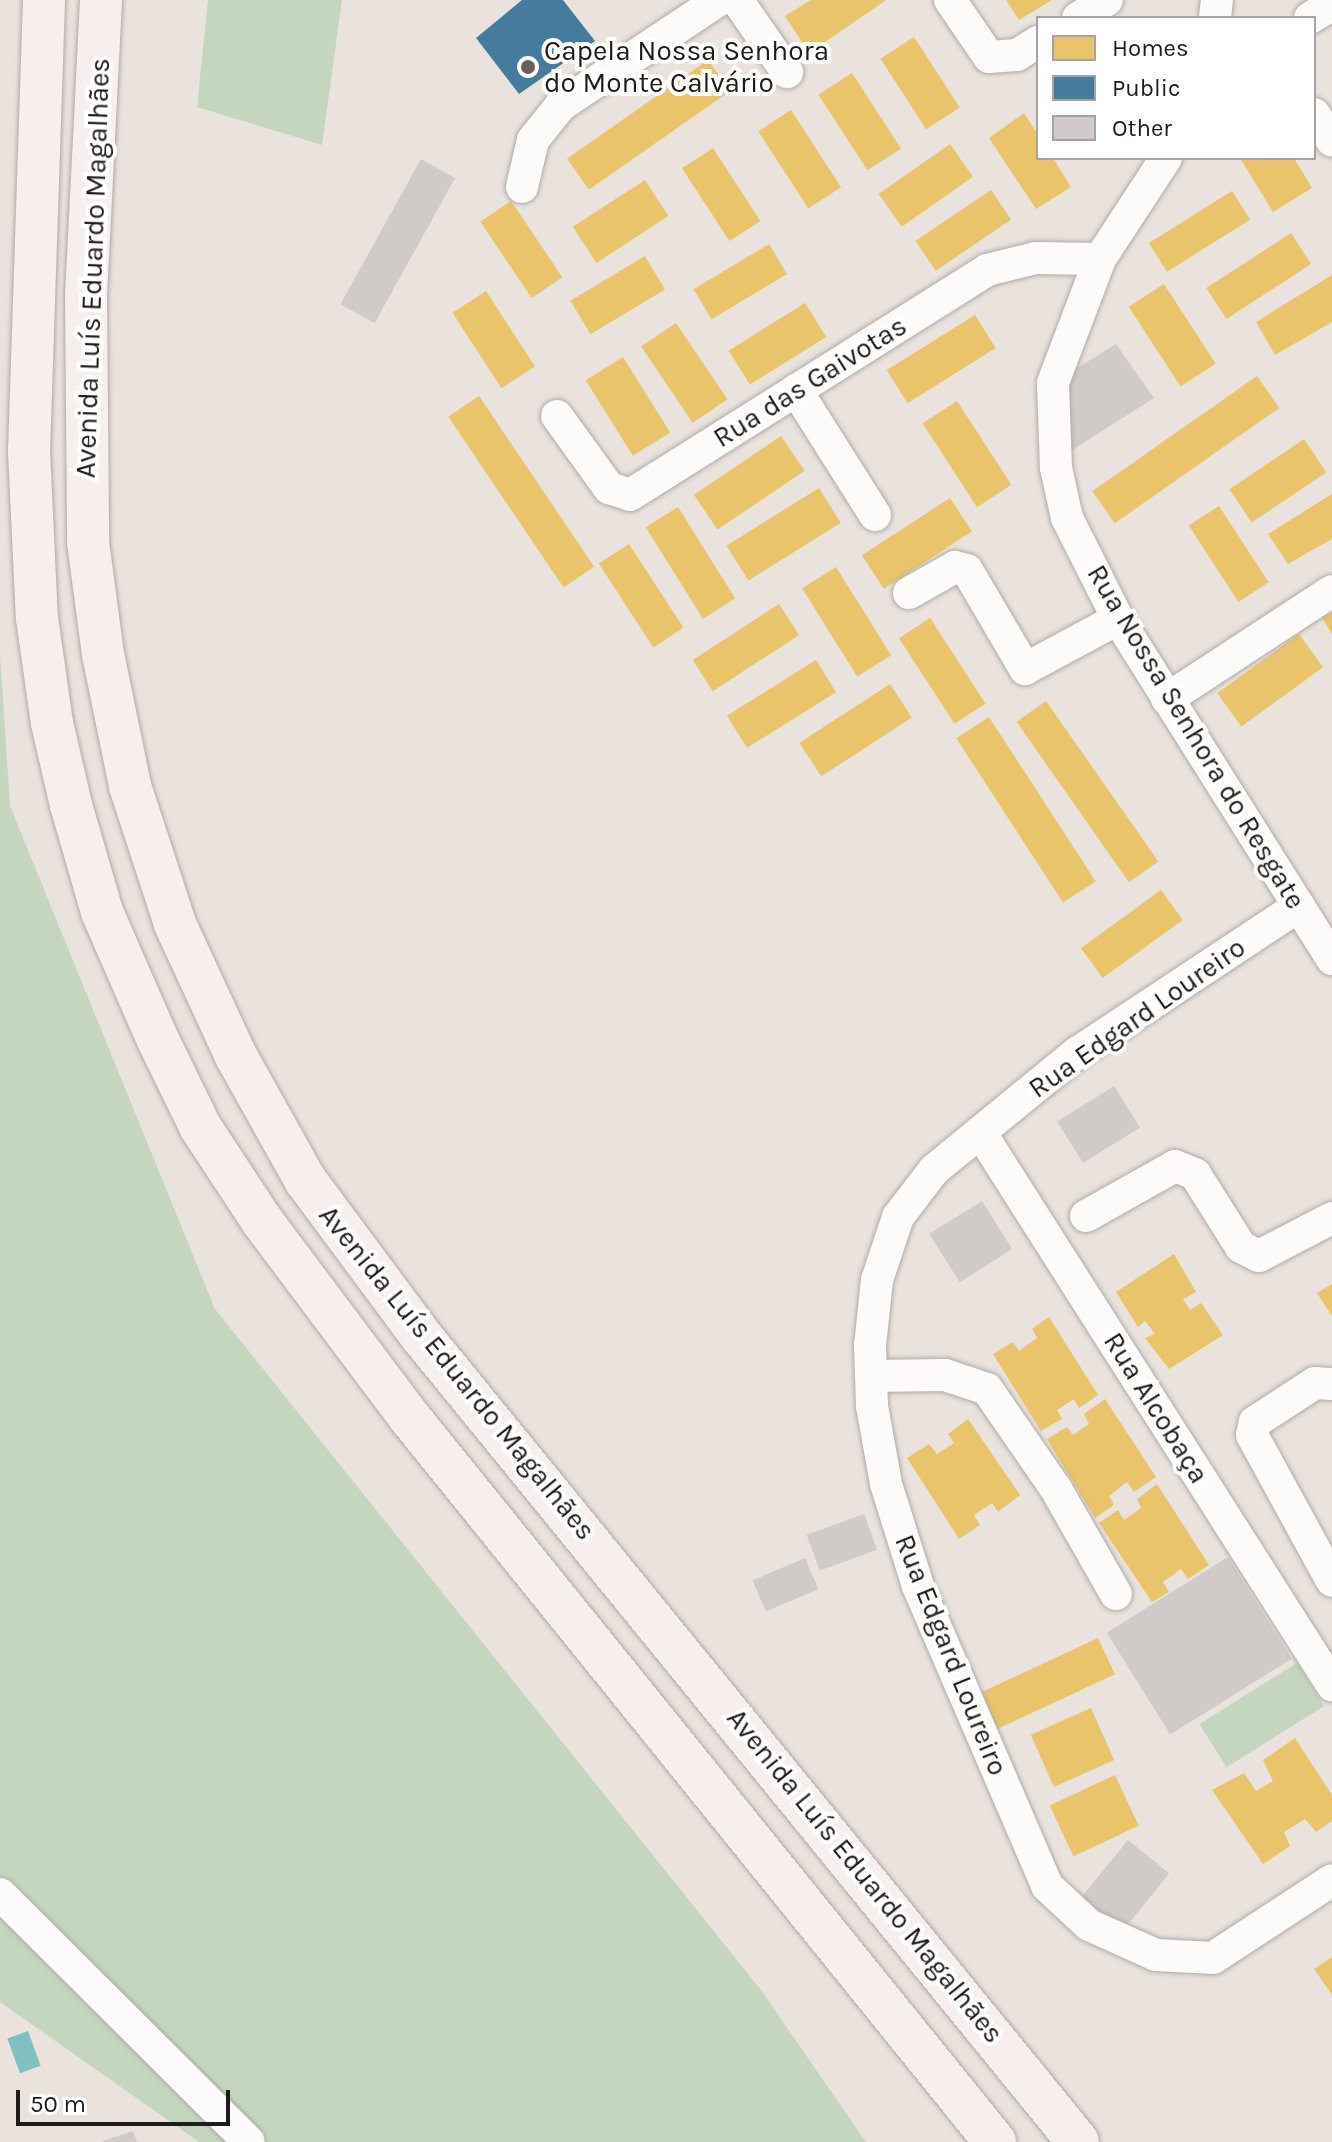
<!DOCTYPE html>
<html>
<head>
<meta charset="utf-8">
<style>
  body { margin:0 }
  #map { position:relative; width:1332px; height:2142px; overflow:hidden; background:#e9e2dd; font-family:Karla,sans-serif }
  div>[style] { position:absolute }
  .green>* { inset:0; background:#c4d7be; transform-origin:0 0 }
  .water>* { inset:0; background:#7fc0c1; transform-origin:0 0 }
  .homes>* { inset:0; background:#e9c46a; transform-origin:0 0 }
  .public>* { inset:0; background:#457b9d }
  .building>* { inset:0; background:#d0cbc8; transform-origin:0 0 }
  .roads { filter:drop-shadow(0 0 2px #b0aba7) drop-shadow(0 0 2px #b0aba7) }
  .minor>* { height:32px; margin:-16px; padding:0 16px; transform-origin:16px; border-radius:16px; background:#fcfbfa }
  .major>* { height:42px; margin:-21px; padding:0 21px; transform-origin:21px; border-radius:21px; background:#f6efee }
  .dots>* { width:22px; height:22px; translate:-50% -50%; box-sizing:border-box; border:4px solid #fff; border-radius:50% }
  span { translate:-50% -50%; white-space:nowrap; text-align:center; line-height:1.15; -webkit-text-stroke:8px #fff; paint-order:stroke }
  .poi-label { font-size:28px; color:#1f1b18 }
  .left { translate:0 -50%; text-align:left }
  .street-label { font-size:28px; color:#1f1b18 }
  .legend { position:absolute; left:1036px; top:16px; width:280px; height:144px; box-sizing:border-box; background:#fff; border:2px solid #a5a4a3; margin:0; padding:10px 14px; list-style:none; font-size:24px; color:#1f1b18 }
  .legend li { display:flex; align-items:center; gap:16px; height:40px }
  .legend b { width:40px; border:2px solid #a5a4a3 }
  .scale { position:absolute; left:16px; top:2090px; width:214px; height:36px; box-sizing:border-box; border:4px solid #1f1b18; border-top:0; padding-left:10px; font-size:24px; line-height:28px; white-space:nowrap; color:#1f1b18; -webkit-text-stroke:6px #fff; paint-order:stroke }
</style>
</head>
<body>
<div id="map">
  <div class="green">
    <div style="clip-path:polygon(208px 0,342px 0,322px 145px,197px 107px)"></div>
    <div style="clip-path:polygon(0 654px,10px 806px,215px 1309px,761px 1990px,866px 2142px,199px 2142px,0 2002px)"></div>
    <div style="left:1297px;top:1663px;width:51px;height:115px;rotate:58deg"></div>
  </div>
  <div class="water">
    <div style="left:28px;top:2031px;width:37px;height:22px;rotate:70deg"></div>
  </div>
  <div class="homes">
    <div style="clip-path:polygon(811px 0,886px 0,809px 53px,785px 16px)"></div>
    <div style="clip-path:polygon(1006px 0,1052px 0,1019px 20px)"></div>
    <div style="left:914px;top:37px;width:84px;height:40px;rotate:57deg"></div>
    <div style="left:708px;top:60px;width:38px;height:172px;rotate:55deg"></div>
    <div style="left:852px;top:73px;width:90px;height:40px;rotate:57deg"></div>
    <div style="left:791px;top:110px;width:92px;height:39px;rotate:57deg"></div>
    <div style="clip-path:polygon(1024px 113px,1038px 135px,1038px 158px,1053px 158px,1071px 187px,1036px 209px,989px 138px)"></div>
    <div style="left:950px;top:144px;width:40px;height:87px;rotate:55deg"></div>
    <div style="left:713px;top:148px;width:87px;height:37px;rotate:57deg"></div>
    <div style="clip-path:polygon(1240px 158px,1294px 158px,1312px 188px,1273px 212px)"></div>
    <div style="left:645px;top:180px;width:43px;height:86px;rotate:57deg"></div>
    <div style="left:991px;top:190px;width:36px;height:91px;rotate:56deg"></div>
    <div style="left:1232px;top:191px;width:34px;height:98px;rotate:58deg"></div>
    <div style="left:511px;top:201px;width:92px;height:37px;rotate:56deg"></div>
    <div style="left:1291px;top:233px;width:37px;height:101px;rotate:57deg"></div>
    <div style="left:769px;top:244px;width:35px;height:88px;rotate:59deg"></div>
    <div style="left:645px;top:256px;width:39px;height:87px;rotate:59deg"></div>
    <div style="clip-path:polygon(1332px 275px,1332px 322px,1275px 355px,1256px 322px)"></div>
    <div style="left:1164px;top:284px;width:95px;height:42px;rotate:57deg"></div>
    <div style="left:486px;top:291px;width:90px;height:40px;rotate:57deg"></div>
    <div style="left:805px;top:303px;width:40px;height:90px;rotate:58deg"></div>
    <div style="left:975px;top:315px;width:39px;height:104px;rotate:58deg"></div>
    <div style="left:676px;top:323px;width:92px;height:42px;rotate:56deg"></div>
    <div style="left:623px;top:357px;width:89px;height:44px;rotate:58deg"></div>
    <div style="left:1257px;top:376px;width:39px;height:201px;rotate:55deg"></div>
    <div style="left:479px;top:396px;width:206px;height:37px;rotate:56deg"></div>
    <div style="left:957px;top:401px;width:100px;height:41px;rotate:57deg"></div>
    <div style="left:781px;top:436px;width:42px;height:105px;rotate:56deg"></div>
    <div style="left:1304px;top:439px;width:40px;height:90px;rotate:56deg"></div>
    <div style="left:819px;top:488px;width:41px;height:109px;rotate:58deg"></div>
    <div style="clip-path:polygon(1332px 494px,1332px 539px,1288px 564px,1268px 534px)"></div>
    <div style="left:950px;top:498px;width:40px;height:105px;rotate:57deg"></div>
    <div style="left:1219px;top:506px;width:91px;height:36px;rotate:57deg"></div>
    <div style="left:678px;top:507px;width:108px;height:38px;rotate:58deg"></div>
    <div style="left:629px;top:544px;width:100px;height:36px;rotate:57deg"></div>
    <div style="left:836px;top:567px;width:104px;height:40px;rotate:58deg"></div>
    <div style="left:779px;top:604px;width:37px;height:103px;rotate:57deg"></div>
    <div style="clip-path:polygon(1332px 612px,1332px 634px,1322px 618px)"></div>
    <div style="left:930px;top:618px;width:102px;height:37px;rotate:57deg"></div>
    <div style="left:1299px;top:634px;width:41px;height:101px;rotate:54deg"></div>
    <div style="left:816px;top:660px;width:38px;height:105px;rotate:58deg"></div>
    <div style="left:890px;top:684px;width:40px;height:108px;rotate:57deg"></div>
    <div style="left:1046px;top:701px;width:196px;height:36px;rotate:55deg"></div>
    <div style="left:989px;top:717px;width:196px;height:39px;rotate:57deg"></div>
    <div style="left:1161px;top:890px;width:37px;height:99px;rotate:54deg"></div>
    <div style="clip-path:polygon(1174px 1254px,1196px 1292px,1183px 1299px,1190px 1310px,1201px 1303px,1223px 1335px,1169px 1369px,1145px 1338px,1155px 1334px,1145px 1321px,1138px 1327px,1116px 1292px)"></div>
    <div style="clip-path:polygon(1332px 1284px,1332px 1316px,1317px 1293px)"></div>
    <div style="clip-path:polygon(1049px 1317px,1098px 1395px,1079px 1408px,1074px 1399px,1057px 1410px,1062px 1419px,1041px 1431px,993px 1354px,1013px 1342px,1019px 1351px,1037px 1338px,1032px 1329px)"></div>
    <div style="clip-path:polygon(1105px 1399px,1156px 1477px,1134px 1492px,1127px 1482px,1109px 1496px,1114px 1505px,1095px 1518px,1047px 1439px,1067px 1427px,1073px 1435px,1089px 1424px,1084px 1414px)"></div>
    <div style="clip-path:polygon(968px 1419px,1020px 1495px,998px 1512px,992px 1503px,974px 1515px,980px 1525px,959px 1539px,907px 1458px,929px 1444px,937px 1454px,954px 1443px,948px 1434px)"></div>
    <div style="clip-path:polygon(1157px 1484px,1209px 1565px,1188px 1579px,1181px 1569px,1163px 1582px,1169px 1592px,1152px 1602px,1099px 1523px,1118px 1510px,1124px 1520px,1141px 1508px,1137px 1499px)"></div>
    <div style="left:1098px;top:1638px;width:40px;height:131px;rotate:65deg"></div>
    <div style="left:1091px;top:1708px;width:57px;height:66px;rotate:66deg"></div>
    <div style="clip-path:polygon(1295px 1738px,1332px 1795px,1332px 1821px,1316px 1832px,1305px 1819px,1284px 1832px,1290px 1846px,1263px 1864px,1212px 1790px,1244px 1773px,1256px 1791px,1273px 1781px,1263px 1760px)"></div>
    <div style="left:1115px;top:1775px;width:56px;height:72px;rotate:65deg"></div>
    <div style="clip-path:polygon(1332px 1957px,1332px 1995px,1314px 1969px)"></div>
  </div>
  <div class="public">
    <div style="clip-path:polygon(522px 0,563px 0,595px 41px,519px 94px,476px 38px)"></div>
  </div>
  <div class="building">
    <div style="left:421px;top:159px;width:39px;height:166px;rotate:29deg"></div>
    <div style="clip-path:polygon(1116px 344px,1154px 398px,1055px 461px,1053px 383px)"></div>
    <div style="left:1114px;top:1086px;width:49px;height:67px;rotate:58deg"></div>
    <div style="left:982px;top:1201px;width:57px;height:62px;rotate:58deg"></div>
    <div style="left:864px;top:1514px;width:38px;height:61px;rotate:70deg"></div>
    <div style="left:1228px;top:1557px;width:120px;height:143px;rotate:58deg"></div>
    <div style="left:805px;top:1558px;width:34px;height:57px;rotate:67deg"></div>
    <div style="left:1128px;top:1840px;width:53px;height:77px;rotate:39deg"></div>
    <div style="clip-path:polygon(133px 2131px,137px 2142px,103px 2142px,103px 2141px)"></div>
  </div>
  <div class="roads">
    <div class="minor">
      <div style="left:737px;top:0;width:88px;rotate:55.2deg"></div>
      <div style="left:950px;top:0;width:69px;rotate:55.6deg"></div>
      <div style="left:989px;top:57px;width:28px;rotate:-4deg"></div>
      <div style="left:1017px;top:55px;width:25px;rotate:-32deg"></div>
      <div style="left:1078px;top:18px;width:34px;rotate:-32deg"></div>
      <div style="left:1215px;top:18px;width:18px;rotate:-84deg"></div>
      <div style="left:1310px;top:18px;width:26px;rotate:-31deg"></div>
      <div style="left:1314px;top:114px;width:32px;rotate:56deg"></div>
      <div style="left:1166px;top:158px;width:121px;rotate:123.2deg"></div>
      <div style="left:1100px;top:259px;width:133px;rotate:110.8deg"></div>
      <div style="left:1053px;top:383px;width:85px;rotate:88deg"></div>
      <div style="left:1056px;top:468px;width:51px;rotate:77.6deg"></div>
      <div style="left:1067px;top:518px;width:113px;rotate:63.2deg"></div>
      <div style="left:1118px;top:619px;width:402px;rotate:57.8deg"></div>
      <div style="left:522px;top:187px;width:48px;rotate:-76.8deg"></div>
      <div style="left:533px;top:140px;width:45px;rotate:-51.3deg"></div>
      <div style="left:561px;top:105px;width:190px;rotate:-33.6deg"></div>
      <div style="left:796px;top:390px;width:148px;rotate:57.7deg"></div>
      <div style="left:557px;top:416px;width:89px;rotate:54.2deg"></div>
      <div style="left:609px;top:488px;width:22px;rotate:18deg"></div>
      <div style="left:630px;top:495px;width:422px;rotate:-32.2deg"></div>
      <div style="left:987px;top:270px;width:50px;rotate:-13.8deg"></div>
      <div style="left:1036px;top:258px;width:64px;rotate:0.9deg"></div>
      <div style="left:909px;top:593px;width:53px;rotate:-29.5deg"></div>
      <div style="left:955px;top:567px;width:12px;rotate:14deg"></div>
      <div style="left:967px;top:570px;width:115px;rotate:59.6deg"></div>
      <div style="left:1025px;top:669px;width:106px;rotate:-28.3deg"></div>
      <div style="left:1167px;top:699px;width:197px;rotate:-33.2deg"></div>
      <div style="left:1299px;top:906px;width:265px;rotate:146.5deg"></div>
      <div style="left:1078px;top:1052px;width:186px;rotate:140.7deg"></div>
      <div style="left:934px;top:1170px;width:59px;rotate:127.5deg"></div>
      <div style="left:898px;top:1217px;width:66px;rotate:108.4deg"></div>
      <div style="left:877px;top:1280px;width:66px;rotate:96.1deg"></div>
      <div style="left:870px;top:1346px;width:60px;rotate:88.1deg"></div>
      <div style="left:872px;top:1406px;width:79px;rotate:79.8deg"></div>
      <div style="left:886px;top:1484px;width:107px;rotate:72.6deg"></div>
      <div style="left:918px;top:1586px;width:327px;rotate:66.7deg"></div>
      <div style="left:1047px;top:1886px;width:57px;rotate:42.9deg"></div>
      <div style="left:1089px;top:1925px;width:73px;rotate:24.1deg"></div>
      <div style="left:1156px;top:1955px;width:57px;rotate:3deg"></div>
      <div style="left:1213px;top:1958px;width:142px;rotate:-33.2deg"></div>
      <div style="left:980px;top:1132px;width:656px;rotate:57.52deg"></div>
      <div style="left:1086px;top:1216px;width:102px;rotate:-29.3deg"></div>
      <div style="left:1175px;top:1166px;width:22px;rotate:22deg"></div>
      <div style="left:1195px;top:1174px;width:86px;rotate:57.8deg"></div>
      <div style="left:1241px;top:1247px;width:20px;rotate:27deg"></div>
      <div style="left:1259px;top:1256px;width:82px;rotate:-27.5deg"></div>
      <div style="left:871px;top:1376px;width:74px;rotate:-0.8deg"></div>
      <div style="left:945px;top:1375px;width:44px;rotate:18.4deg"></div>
      <div style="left:987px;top:1389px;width:121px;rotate:55.4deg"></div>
      <div style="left:1056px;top:1489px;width:121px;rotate:60.3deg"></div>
      <div style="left:1332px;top:1384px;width:17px;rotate:-177deg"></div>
      <div style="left:1315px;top:1383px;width:72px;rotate:147deg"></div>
      <div style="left:1255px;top:1422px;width:13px;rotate:103deg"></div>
      <div style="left:1252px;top:1435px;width:166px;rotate:61.3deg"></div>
      <div style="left:0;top:1894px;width:351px;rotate:44.9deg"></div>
    </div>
    <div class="major">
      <div style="left:44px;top:0;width:451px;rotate:91.9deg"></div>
      <div style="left:29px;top:451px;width:167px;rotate:87.3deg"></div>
      <div style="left:37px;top:618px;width:106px;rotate:81.9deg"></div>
      <div style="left:52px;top:723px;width:84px;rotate:77deg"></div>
      <div style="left:71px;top:805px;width:111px;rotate:73.8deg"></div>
      <div style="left:102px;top:912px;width:140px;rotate:66.4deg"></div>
      <div style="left:158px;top:1040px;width:98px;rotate:64deg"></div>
      <div style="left:201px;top:1128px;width:111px;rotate:56.7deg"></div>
      <div style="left:262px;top:1221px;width:246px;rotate:53.1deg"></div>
      <div style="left:410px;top:1418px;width:931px;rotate:51.06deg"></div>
      <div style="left:101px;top:0;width:294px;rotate:92.9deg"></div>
      <div style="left:86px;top:294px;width:248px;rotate:89.5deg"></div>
      <div style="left:88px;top:542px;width:113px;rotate:82.4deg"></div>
      <div style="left:103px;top:654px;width:135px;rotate:78.4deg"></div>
      <div style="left:130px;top:786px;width:145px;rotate:71.9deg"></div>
      <div style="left:175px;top:924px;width:145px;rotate:65.2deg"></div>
      <div style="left:236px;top:1056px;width:143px;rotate:60.8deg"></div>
      <div style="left:306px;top:1181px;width:194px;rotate:53.4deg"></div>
      <div style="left:422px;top:1337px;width:1038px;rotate:50.82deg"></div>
    </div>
  </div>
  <div class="dots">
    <div style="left:528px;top:67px;background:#66615d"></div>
  </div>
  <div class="poi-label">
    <span class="left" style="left:544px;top:67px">Capela Nossa Senhora<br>do Monte Calvário</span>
  </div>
  <div class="street-label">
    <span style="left:93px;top:268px;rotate:-88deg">Avenida Luís Eduardo Magalhães</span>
    <span style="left:810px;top:382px;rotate:-32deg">Rua das Gaivotas</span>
    <span style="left:1196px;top:737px;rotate:59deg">Rua Nossa Senhora do Resgate</span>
    <span style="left:1137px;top:1018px;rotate:-35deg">Rua Edgard Loureiro</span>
    <span style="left:457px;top:1373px;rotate:51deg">Avenida Luís Eduardo Magalhães</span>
    <span style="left:1156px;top:1408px;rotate:58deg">Rua Alcobaça</span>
    <span style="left:951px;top:1655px;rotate:68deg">Rua Edgard Loureiro</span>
    <span style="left:865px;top:1876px;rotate:51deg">Avenida Luís Eduardo Magalhães</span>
  </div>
  <ul class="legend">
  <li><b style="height:22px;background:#e9c46a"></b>Homes</li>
  <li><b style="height:22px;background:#457b9d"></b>Public</li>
  <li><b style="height:22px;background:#d0cbc8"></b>Other</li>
  </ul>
  <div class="scale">50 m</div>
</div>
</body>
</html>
